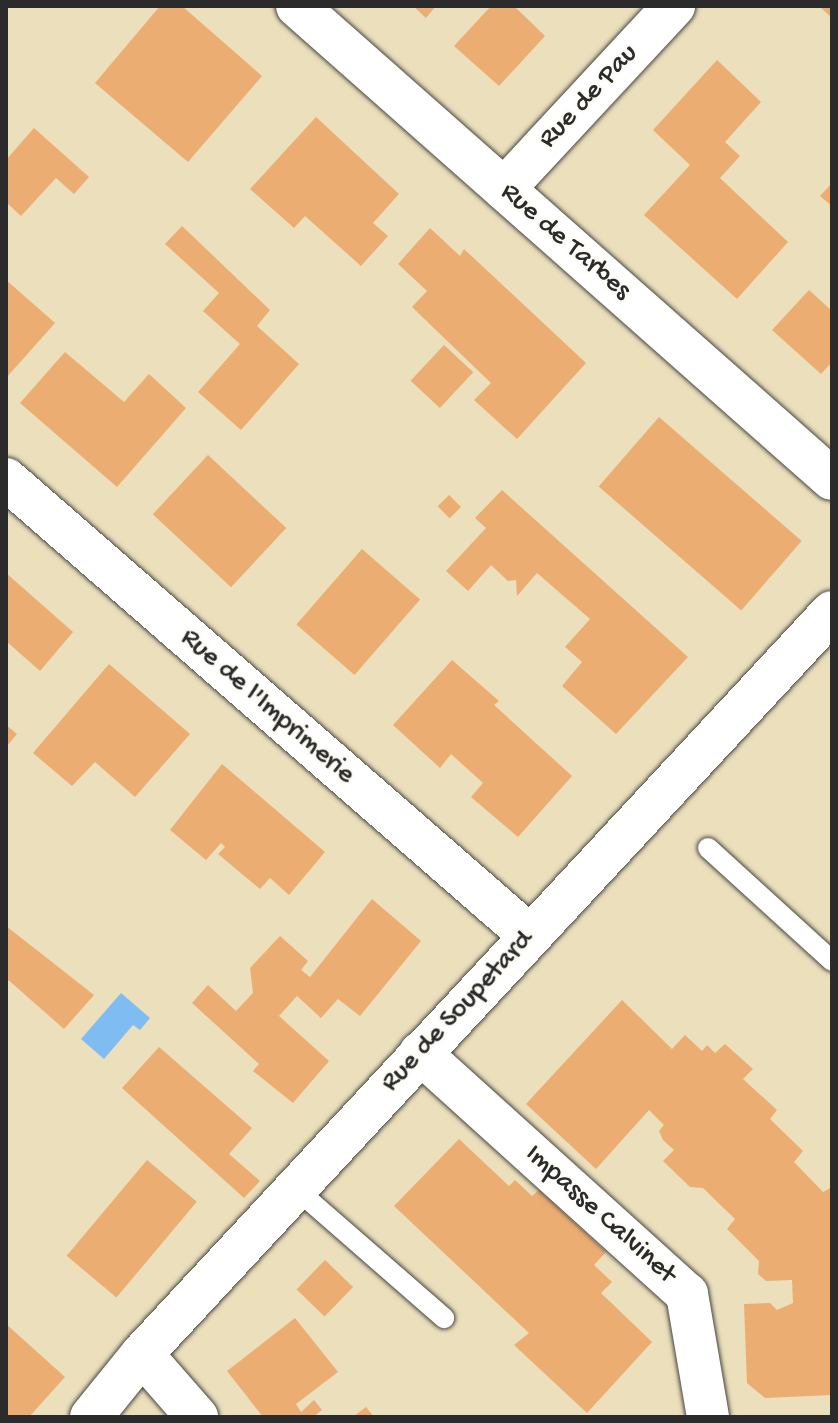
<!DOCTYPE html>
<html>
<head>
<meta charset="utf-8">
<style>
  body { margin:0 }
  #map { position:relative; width:838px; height:1423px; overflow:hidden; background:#ebdfbc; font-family:"Gochi Hand",sans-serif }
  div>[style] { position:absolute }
  .water>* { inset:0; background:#7ebcf1 }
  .building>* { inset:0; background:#ecad72; transform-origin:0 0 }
  .roads { filter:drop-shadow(0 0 2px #484641) drop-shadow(0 0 2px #484641) }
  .lane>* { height:20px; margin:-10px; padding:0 10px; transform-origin:10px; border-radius:10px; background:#fff }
  .street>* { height:42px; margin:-21px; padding:0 21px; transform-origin:21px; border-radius:21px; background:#fff }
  span { translate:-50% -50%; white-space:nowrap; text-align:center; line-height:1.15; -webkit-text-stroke:6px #fdfcf7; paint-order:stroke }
  .street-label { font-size:28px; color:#2b2b2b }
  .frame { position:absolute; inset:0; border:8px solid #2b2b2b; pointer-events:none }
</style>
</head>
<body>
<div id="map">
  <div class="water">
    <div style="clip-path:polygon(121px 993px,150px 1018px,140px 1030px,133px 1025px,104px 1059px,81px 1039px)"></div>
  </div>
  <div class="building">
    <div style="clip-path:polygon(160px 6px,182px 6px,262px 76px,188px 162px,95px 83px)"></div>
    <div style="clip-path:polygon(413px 6px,436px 6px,426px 18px)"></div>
    <div style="clip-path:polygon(491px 6px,514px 6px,545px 36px,499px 86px,454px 46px)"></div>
    <div style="clip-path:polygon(819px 6px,832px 6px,832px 18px)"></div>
    <div style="clip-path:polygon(717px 60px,761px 102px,725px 142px,740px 156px,720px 178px,788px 242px,737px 299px,644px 215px,690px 165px,653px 130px)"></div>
    <div style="clip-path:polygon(316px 117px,399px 194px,373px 223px,388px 236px,361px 266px,305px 216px,294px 228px,250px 189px)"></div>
    <div style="clip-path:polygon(34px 128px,89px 177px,74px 194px,56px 178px,21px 216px,6px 202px,6px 160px)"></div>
    <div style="clip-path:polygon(832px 183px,832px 206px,820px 196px)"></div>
    <div style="clip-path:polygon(182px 226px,270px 310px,257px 326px,299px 364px,241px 430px,198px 392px,240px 344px,203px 311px,219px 293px,165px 244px)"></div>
    <div style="clip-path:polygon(430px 228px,460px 256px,464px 249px,586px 363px,517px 439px,474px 400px,491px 383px,412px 307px,427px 291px,398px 264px)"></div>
    <div style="clip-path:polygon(6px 280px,55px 323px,6px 378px)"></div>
    <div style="clip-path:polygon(809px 290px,832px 311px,832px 362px,821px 374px,772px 330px)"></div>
    <div style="left:444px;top:345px;width:40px;height:49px;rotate:43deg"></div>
    <div style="clip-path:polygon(65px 352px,124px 402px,149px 374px,186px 408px,117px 487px,20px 403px)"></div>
    <div style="left:659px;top:417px;width:189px;height:92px;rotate:41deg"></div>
    <div style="left:208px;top:455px;width:107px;height:81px;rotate:43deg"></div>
    <div style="clip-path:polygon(502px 490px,688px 657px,616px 734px,562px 686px,582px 662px,565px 647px,590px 619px,537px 573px,517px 596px,516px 580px,508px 581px,491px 565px,468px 591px,446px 571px,486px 528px,475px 518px)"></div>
    <div style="left:449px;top:495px;width:17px;height:16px;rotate:45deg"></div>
    <div style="left:362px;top:549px;width:77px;height:100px;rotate:41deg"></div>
    <div style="clip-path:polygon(6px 573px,73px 632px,40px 671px,6px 641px)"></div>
    <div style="clip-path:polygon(452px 660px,499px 701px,494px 705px,572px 776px,518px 837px,471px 797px,483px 783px,451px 754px,440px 768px,393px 725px)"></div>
    <div style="clip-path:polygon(109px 664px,190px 734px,135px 797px,95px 762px,72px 786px,33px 753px)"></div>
    <div style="clip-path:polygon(6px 725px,17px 734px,6px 747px)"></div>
    <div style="clip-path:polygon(222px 764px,325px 852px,289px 895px,270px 878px,260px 889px,218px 854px,225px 847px,221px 843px,206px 860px,170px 830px)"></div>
    <div style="clip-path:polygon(372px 899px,421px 941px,360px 1016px,338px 999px,321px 1018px,297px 996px,279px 1016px,329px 1061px,293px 1103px,253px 1071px,259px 1064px,192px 1003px,208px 985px,236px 1011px,253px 993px,250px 968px,280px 936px,308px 961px,301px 970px,310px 977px)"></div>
    <div style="clip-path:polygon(6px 926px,94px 995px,64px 1029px,6px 978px)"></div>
    <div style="clip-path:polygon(622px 1000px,672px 1049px,685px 1035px,702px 1051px,707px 1045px,715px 1053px,725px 1044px,753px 1069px,743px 1079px,777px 1110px,770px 1119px,803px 1151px,794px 1162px,823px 1192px,832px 1187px,832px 1395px,765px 1398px,747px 1383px,744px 1304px,770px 1303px,777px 1310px,793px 1303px,792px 1280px,766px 1281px,758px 1274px,759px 1261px,727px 1229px,735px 1219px,703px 1188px,690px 1187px,663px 1161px,674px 1150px,663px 1140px,659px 1131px,664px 1125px,649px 1110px,596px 1169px,526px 1104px)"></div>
    <div style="clip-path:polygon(159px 1047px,252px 1128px,229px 1154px,260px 1181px,244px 1198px,122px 1088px)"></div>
    <div style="clip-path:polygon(459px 1139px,509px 1186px,515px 1180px,532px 1196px,539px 1190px,606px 1252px,594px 1265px,612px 1282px,601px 1293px,652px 1342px,587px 1413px,514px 1345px,529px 1333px,394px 1206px)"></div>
    <div style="left:147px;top:1160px;width:65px;height:125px;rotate:40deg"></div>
    <div style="left:325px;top:1260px;width:39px;height:41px;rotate:44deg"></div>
    <div style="clip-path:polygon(295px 1318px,338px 1372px,296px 1404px,301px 1412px,314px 1400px,322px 1410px,313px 1417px,263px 1417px,227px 1371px)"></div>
    <div style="clip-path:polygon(6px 1324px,65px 1377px,29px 1417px,6px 1417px)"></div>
    <div style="clip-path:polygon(366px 1407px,374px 1417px,353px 1417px)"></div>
  </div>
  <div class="roads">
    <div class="lane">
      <div style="left:708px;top:848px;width:168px;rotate:42.3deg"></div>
      <div style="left:295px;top:1188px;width:198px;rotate:41.1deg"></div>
    </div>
    <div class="street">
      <div style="left:297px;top:6px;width:714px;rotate:41.48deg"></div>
      <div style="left:504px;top:189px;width:250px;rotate:-47.1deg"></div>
      <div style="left:6px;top:479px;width:692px;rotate:41.08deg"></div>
      <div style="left:420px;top:1053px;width:360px;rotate:42.1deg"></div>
      <div style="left:687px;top:1294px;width:125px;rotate:80.3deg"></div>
      <div style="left:142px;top:1354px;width:84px;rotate:48.9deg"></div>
      <div style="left:91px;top:1417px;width:81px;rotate:-51deg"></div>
      <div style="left:142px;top:1354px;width:1013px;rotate:-47.08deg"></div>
    </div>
  </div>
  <div class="street-label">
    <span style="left:589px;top:97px;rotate:-47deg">Rue de Pau</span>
    <span style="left:565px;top:242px;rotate:41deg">Rue de Tarbes</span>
    <span style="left:267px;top:707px;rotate:41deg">Rue de l'Imprimerie</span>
    <span style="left:458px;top:1012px;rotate:-47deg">Rue de Soupetard</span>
    <span style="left:600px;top:1215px;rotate:42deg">Impasse Calvinet</span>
  </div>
  <div class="frame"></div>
</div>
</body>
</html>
